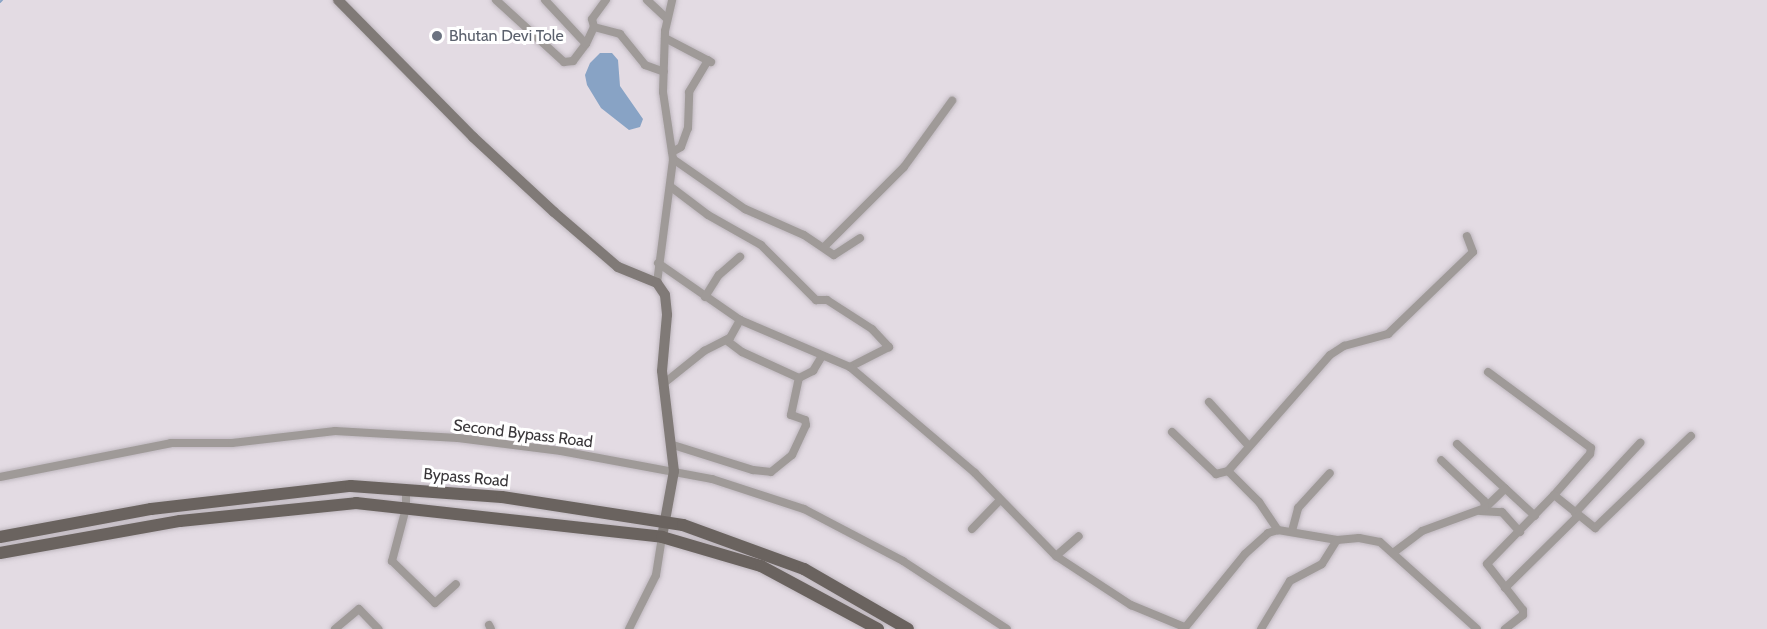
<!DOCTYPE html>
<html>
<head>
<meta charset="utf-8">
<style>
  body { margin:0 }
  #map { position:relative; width:1767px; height:629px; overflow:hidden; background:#e3dbe3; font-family:Cabin,sans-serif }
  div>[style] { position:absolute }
  .water>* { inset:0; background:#88a3c5 }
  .stream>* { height:2px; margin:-1px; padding:0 1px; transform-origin:1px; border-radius:1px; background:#88a3c5 }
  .roads { filter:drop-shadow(0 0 2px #beb7be) drop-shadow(0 0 2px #beb7be) }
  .street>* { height:8px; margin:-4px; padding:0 4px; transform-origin:4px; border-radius:4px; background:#9f9a98 }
  .secondary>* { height:10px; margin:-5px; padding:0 5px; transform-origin:5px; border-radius:5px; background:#807a77 }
  .primary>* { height:12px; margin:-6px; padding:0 6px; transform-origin:6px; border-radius:6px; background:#6a635f }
  .dots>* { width:16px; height:16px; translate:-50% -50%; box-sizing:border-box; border:3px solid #fff; border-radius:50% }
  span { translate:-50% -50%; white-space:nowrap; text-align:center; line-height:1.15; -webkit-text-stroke:6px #fff; paint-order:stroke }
  .worship-label { font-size:16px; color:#5b616d }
  .left { translate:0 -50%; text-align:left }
  .street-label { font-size:16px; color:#393639 }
</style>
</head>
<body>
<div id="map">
  <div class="water">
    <div style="clip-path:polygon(600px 53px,612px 53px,618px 60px,620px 86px,643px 119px,640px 127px,629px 130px,601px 108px,587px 85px,585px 75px,590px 63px)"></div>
  </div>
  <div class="stream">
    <div style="left:0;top:2px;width:3px;rotate:-45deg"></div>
  </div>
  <div class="roads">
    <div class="street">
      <div style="left:496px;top:0;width:92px;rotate:42.4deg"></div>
      <div style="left:564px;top:62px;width:9px;rotate:-6deg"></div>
      <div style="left:573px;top:61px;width:21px;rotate:-53deg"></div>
      <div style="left:586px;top:44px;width:19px;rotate:-65deg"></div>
      <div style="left:594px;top:27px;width:8px;rotate:-104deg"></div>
      <div style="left:592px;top:19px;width:24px;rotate:-54deg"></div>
      <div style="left:545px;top:0;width:60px;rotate:47deg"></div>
      <div style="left:647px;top:0;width:26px;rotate:43deg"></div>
      <div style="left:594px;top:27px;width:27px;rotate:15deg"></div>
      <div style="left:620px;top:34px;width:40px;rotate:51deg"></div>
      <div style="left:645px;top:65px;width:20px;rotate:20deg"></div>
      <div style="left:665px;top:38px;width:52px;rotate:27.6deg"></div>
      <div style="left:672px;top:152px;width:10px;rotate:-29deg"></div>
      <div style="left:681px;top:147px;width:20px;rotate:-70deg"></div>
      <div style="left:688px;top:128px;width:36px;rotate:-88deg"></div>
      <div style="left:689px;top:92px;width:37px;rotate:-59deg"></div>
      <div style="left:673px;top:159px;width:88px;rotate:34.8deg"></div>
      <div style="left:745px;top:209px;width:64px;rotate:23.8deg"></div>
      <div style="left:804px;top:235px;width:36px;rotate:34deg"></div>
      <div style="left:834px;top:255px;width:31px;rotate:-33deg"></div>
      <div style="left:671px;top:187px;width:46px;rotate:37.1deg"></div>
      <div style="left:708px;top:215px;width:61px;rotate:29.5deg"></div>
      <div style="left:761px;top:245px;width:78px;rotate:45deg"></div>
      <div style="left:816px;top:300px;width:11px"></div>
      <div style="left:827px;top:300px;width:54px;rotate:32.8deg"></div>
      <div style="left:872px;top:329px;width:25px;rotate:47deg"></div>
      <div style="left:889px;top:347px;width:44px;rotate:152.9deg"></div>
      <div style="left:824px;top:247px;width:113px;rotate:-45deg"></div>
      <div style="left:904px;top:167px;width:82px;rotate:-54deg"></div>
      <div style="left:658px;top:263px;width:100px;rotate:34.8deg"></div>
      <div style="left:740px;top:320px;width:120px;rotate:23.1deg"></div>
      <div style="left:850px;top:367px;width:164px;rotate:40.3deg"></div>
      <div style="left:975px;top:473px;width:116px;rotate:45.7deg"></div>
      <div style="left:1056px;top:556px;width:90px;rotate:33.2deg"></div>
      <div style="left:1131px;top:605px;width:57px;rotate:22.5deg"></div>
      <div style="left:657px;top:283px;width:125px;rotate:-82.6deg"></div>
      <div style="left:673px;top:159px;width:68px;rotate:-98.5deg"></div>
      <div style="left:663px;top:92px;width:61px;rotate:-88.1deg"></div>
      <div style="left:665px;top:31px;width:32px;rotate:-77deg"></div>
      <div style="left:705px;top:297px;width:26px;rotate:-58deg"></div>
      <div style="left:719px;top:275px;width:28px;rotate:-41deg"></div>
      <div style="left:726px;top:340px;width:20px;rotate:37deg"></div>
      <div style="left:742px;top:352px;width:63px;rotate:24.5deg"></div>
      <div style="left:799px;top:378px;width:16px;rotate:-27deg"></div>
      <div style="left:813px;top:371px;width:17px;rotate:-59deg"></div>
      <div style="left:1488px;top:372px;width:128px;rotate:36.4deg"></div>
      <div style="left:1591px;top:448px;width:6px;rotate:99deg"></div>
      <div style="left:1590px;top:454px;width:55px;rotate:131.3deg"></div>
      <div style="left:1554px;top:495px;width:96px;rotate:134.2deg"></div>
      <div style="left:1487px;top:564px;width:58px;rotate:52deg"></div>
      <div style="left:1523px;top:610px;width:5px;rotate:90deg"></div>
      <div style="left:1523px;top:615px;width:23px;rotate:142deg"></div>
      <div style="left:663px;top:384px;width:53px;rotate:-38.8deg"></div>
      <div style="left:704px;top:351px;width:29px;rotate:-27deg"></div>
      <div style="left:730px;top:338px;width:21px;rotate:-61deg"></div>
      <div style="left:1209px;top:402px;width:58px;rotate:47.8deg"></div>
      <div style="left:1172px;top:432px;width:61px;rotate:43.7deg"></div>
      <div style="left:1216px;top:474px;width:12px;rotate:-14deg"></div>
      <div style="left:1228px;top:471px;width:154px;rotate:-48.7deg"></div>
      <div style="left:1330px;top:355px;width:17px;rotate:-33deg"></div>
      <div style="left:1344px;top:346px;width:46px;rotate:-15.3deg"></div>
      <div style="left:1388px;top:334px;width:118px;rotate:-44deg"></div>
      <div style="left:1473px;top:252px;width:17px;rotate:-111deg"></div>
      <div style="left:1457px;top:444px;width:106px;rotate:42.7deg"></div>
      <div style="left:673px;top:445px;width:84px;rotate:17.4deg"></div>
      <div style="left:753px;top:470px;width:18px;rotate:6deg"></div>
      <div style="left:771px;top:472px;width:27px;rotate:-39deg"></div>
      <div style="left:792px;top:455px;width:33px;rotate:-65deg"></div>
      <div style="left:806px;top:425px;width:5px;rotate:-101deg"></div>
      <div style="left:805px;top:420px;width:15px;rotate:-160deg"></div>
      <div style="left:791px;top:415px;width:38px;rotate:-78deg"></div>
      <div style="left:1228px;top:471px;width:44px;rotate:45deg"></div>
      <div style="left:1259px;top:502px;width:34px;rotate:56deg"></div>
      <div style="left:0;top:477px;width:174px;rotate:-11.2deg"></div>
      <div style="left:171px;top:443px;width:61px"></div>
      <div style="left:232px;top:443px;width:104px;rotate:-6.6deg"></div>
      <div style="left:335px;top:431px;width:123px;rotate:3.3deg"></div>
      <div style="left:458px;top:438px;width:104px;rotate:7.2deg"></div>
      <div style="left:561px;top:451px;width:154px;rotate:10.5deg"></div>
      <div style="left:712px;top:479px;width:97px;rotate:18.1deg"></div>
      <div style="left:804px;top:509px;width:112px;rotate:27.7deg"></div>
      <div style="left:903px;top:561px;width:124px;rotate:33.2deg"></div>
      <div style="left:406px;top:489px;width:19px;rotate:90deg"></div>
      <div style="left:406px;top:508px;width:55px;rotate:104.8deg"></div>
      <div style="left:392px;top:561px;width:60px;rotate:44.3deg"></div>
      <div style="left:435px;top:603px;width:28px;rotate:-42deg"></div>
      <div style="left:1554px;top:495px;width:53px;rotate:38.8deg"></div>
      <div style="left:1595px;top:528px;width:133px;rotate:-43.8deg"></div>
      <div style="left:1485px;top:508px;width:28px;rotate:-44deg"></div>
      <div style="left:1480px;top:511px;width:22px;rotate:3deg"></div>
      <div style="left:1502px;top:512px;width:27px;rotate:48deg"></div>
      <div style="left:1575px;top:513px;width:96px;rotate:-47.1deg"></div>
      <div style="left:972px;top:529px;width:39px;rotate:-46deg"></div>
      <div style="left:1292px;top:531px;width:24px;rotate:-75deg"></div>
      <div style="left:1298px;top:508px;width:47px;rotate:-47.6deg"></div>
      <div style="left:1393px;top:553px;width:36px;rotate:-37deg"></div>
      <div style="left:1422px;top:531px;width:67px;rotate:-20.1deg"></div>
      <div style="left:1485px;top:508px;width:7px;rotate:-98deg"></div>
      <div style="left:1484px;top:501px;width:59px;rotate:-136.4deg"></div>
      <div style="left:1056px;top:556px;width:30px;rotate:-41deg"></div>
      <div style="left:1505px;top:588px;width:103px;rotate:-44.6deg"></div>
      <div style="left:489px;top:625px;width:4px;rotate:63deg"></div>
      <div style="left:335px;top:629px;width:31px;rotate:-40deg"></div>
      <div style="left:359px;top:609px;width:28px;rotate:46deg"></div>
      <div style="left:629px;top:629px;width:60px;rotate:-63.4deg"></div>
      <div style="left:656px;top:575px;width:38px;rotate:-81deg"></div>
      <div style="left:1184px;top:629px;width:97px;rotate:-50.9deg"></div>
      <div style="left:1245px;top:554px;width:31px;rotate:-42deg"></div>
      <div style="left:1268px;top:533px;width:10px;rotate:-17deg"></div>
      <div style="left:1278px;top:530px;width:60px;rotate:9.6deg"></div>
      <div style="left:1337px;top:540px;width:22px;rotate:-5deg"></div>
      <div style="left:1359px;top:538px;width:21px;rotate:11deg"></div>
      <div style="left:1380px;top:542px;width:130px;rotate:41.9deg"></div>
      <div style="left:1261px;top:629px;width:56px;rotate:-58.9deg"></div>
      <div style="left:1290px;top:581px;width:36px;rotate:-28deg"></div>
      <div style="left:1322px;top:564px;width:28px;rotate:-58deg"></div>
    </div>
    <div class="secondary">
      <div style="left:338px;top:0;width:192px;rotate:45.4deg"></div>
      <div style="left:473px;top:137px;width:110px;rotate:42.8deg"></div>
      <div style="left:554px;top:212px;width:84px;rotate:40.7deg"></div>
      <div style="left:618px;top:267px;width:42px;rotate:22.3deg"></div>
      <div style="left:657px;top:283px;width:14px;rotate:56deg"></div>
      <div style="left:665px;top:295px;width:20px;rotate:84deg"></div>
      <div style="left:667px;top:315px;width:56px;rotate:95.1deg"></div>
      <div style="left:662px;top:371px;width:101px;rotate:83.2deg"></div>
      <div style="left:674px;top:471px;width:67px;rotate:100.3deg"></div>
    </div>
    <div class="primary">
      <div style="left:0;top:537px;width:154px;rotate:-10.5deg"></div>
      <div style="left:151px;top:509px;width:201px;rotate:-6.6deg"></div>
      <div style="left:351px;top:486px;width:151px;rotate:4.2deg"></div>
      <div style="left:502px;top:497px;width:183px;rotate:8.8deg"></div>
      <div style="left:683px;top:525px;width:129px;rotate:20deg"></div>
      <div style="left:804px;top:569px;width:120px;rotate:30deg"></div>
      <div style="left:0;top:553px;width:183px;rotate:-10.1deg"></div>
      <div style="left:180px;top:521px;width:177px;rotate:-5.8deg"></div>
      <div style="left:356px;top:503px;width:308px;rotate:6.3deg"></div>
      <div style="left:662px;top:537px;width:103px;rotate:16.3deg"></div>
      <div style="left:761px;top:566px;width:133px;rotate:28.3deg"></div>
    </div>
  </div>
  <div class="dots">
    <div style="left:437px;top:36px;background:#6b7280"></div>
  </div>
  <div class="worship-label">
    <span class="left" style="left:449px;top:36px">Bhutan Devi Tole</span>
  </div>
  <div class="street-label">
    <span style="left:523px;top:434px;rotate:7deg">Second Bypass Road</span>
    <span style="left:466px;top:478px;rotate:5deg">Bypass Road</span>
  </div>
</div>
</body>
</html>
